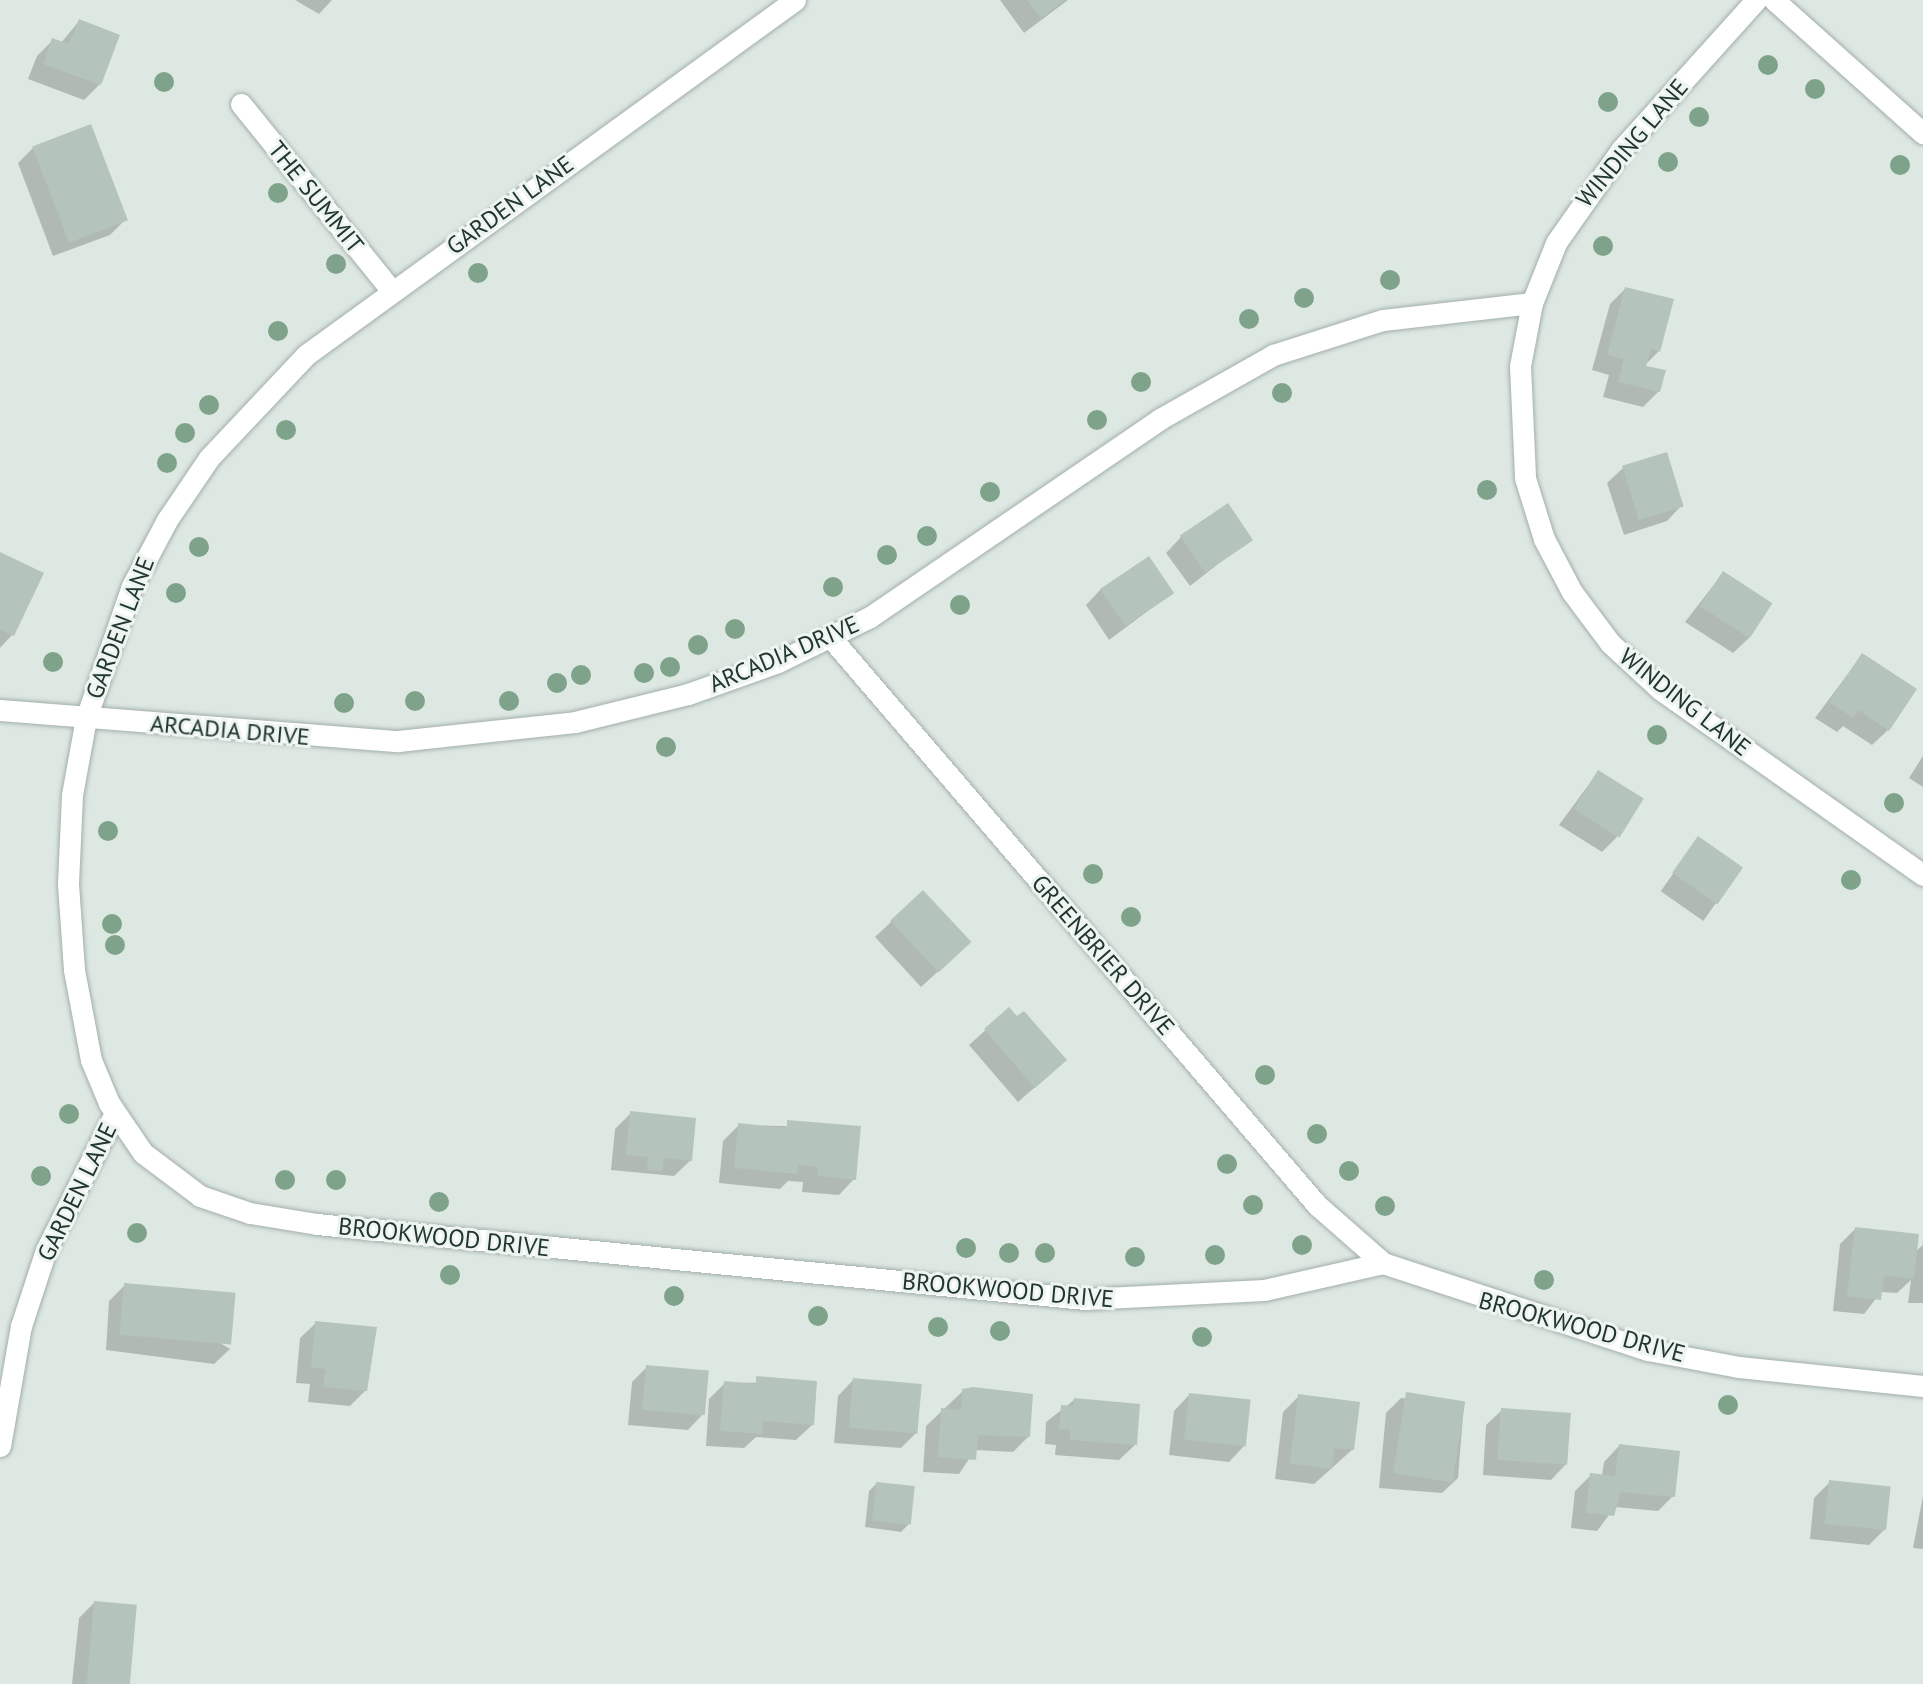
<!DOCTYPE html>
<html>
<head>
<meta charset="utf-8">
<style>
  body { margin:0 }
  #map { position:relative; width:1923px; height:1684px; overflow:hidden; background:#dee8e3; font-family:"PT Sans",sans-serif }
  div>[style] { position:absolute }
  .shadow>* { inset:0; background:#0003; transform-origin:0 0 }
  .building>* { inset:0; background:#b4c3bc; transform-origin:0 0 }
  .roads { filter:drop-shadow(0 0 2px #a2afa9) drop-shadow(0 0 2px #a2afa9) }
  .street>* { height:21px; margin:-10.5px; padding:0 10.5px; transform-origin:10.5px; border-radius:10.5px; background:#fff }
  .trees>* { width:20px; height:20px; margin:-10px; border-radius:50%; background:#7ea38a }
  span { translate:-50% -50%; white-space:nowrap; text-align:center; line-height:1.15; -webkit-text-stroke:6px #eef5f1; paint-order:stroke }
  .street-label { font-size:24px; color:#21362f }
</style>
</head>
<body>
<div id="map">
  <div class="shadow">
    <div style="clip-path:polygon(295px 0,332px 0,319px 14px)"></div>
    <div style="clip-path:polygon(1000px 0,1068px 0,1024px 33px)"></div>
    <div style="clip-path:polygon(79px 21px,118px 36px,99px 85px,84px 100px,28px 79px,37px 56px,53px 40px,61px 43px)"></div>
    <div style="clip-path:polygon(33px 148px,126px 219px,110px 235px,53px 256px,18px 163px)"></div>
    <div style="clip-path:polygon(1625px 289px,1671px 300px,1658px 352px,1643px 367px,1659px 391px,1643px 407px,1603px 397px,1609px 375px,1592px 370px,1610px 304px)"></div>
    <div style="clip-path:polygon(1623px 468px,1682px 505px,1667px 521px,1624px 535px,1607px 483px)"></div>
    <div style="clip-path:polygon(1181px 537px,1250px 539px,1190px 586px,1166px 553px)"></div>
    <div style="clip-path:polygon(0 554px,12px 635px,0 648px)"></div>
    <div style="clip-path:polygon(1723px 573px,1749px 638px,1733px 653px,1685px 622px)"></div>
    <div style="clip-path:polygon(1101px 589px,1172px 593px,1109px 640px,1086px 605px)"></div>
    <div style="clip-path:polygon(1862px 655px,1888px 730px,1872px 745px,1843px 726px,1837px 732px,1815px 718px)"></div>
    <div style="clip-path:polygon(1923px 756px,1923px 787px,1909px 778px)"></div>
    <div style="clip-path:polygon(1598px 772px,1617px 837px,1602px 852px,1559px 825px)"></div>
    <div style="left:1698px;top:838px;width:52px;height:65px;rotate:35deg"></div>
    <div style="clip-path:polygon(923px 892px,954px 957px,921px 987px,875px 937px)"></div>
    <div style="clip-path:polygon(1009px 1009px,1049px 1075px,1018px 1102px,969px 1045px)"></div>
    <div style="clip-path:polygon(631px 1113px,690px 1161px,674px 1176px,611px 1170px,615px 1129px)"></div>
    <div style="clip-path:polygon(739px 1125px,859px 1128px,854px 1179px,839px 1195px,802px 1192px,803px 1182px,788px 1181px,780px 1189px,719px 1183px,723px 1141px)"></div>
    <div style="clip-path:polygon(1855px 1229px,1915px 1252px,1923px 1245px,1923px 1303px,1908px 1303px,1911px 1280px,1897px 1293px,1881px 1292px,1864px 1314px,1833px 1311px,1840px 1244px)"></div>
    <div style="clip-path:polygon(125px 1285px,230px 1349px,214px 1364px,106px 1350px,109px 1301px)"></div>
    <div style="clip-path:polygon(316px 1323px,366px 1390px,350px 1406px,308px 1402px,310px 1384px,296px 1383px,300px 1338px)"></div>
    <div style="clip-path:polygon(647px 1367px,703px 1414px,688px 1430px,628px 1425px,632px 1382px)"></div>
    <div style="clip-path:polygon(853px 1380px,917px 1432px,901px 1448px,834px 1443px,838px 1396px)"></div>
    <div style="clip-path:polygon(815px 1382px,812px 1425px,796px 1440px,756px 1437px,744px 1448px,706px 1446px,709px 1399px,725px 1383px)"></div>
    <div style="clip-path:polygon(963px 1391px,1028px 1437px,1013px 1452px,975px 1450px,959px 1474px,923px 1472px,926px 1426px)"></div>
    <div style="clip-path:polygon(1189px 1395px,1244px 1446px,1229px 1462px,1169px 1455px,1174px 1411px)"></div>
    <div style="clip-path:polygon(1299px 1396px,1353px 1449px,1314px 1484px,1275px 1479px,1283px 1412px)"></div>
    <div style="clip-path:polygon(1401px 1398px,1464px 1403px,1458px 1478px,1442px 1493px,1379px 1488px,1386px 1413px)"></div>
    <div style="clip-path:polygon(1074px 1400px,1135px 1445px,1119px 1460px,1055px 1455px,1056px 1445px,1045px 1444px,1046px 1422px)"></div>
    <div style="clip-path:polygon(1502px 1410px,1566px 1464px,1551px 1480px,1483px 1475px,1486px 1425px)"></div>
    <div style="clip-path:polygon(1619px 1446px,1673px 1496px,1658px 1511px,1615px 1507px,1597px 1531px,1571px 1528px,1575px 1491px,1591px 1475px,1602px 1476px,1604px 1462px)"></div>
    <div style="clip-path:polygon(1830px 1482px,1885px 1529px,1869px 1545px,1810px 1539px,1814px 1498px)"></div>
    <div style="clip-path:polygon(876px 1484px,908px 1525px,901px 1532px,865px 1527px,869px 1491px)"></div>
    <div style="clip-path:polygon(1923px 1496px,1923px 1549px,1913px 1548px)"></div>
    <div style="clip-path:polygon(94px 1603px,127px 1684px,72px 1684px,79px 1618px)"></div>
  </div>
  <div class="building">
    <div style="clip-path:polygon(1027px 0,1065px 0,1041px 18px)"></div>
    <div style="clip-path:polygon(79px 19px,120px 35px,101px 85px,43px 64px,52px 38px,69px 44px)"></div>
    <div style="left:91px;top:124px;width:103px;height:63px;rotate:69deg"></div>
    <div style="clip-path:polygon(1625px 287px,1674px 299px,1660px 352px,1651px 349px,1646px 366px,1666px 370px,1660px 392px,1618px 382px,1624px 359px,1607px 355px)"></div>
    <div style="left:1667px;top:452px;width:57px;height:47px;rotate:73deg"></div>
    <div style="left:1228px;top:503px;width:45px;height:58px;rotate:56deg"></div>
    <div style="clip-path:polygon(0 552px,44px 573px,14px 636px,0 630px)"></div>
    <div style="left:1149px;top:556px;width:45px;height:59px;rotate:56deg"></div>
    <div style="left:1723px;top:571px;width:59px;height:42px;rotate:33deg"></div>
    <div style="clip-path:polygon(1862px 653px,1917px 689px,1889px 731px,1858px 710px,1853px 718px,1829px 702px)"></div>
    <div style="left:1598px;top:770px;width:54px;height:46px;rotate:32deg"></div>
    <div style="left:1698px;top:836px;width:55px;height:45px;rotate:35deg"></div>
    <div style="left:923px;top:890px;width:71px;height:45px;rotate:47deg"></div>
    <div style="clip-path:polygon(1009px 1007px,1017px 1016px,1024px 1011px,1067px 1060px,1035px 1088px,984px 1029px)"></div>
    <div style="clip-path:polygon(630px 1111px,696px 1118px,692px 1161px,664px 1158px,662px 1171px,647px 1170px,648px 1157px,626px 1155px)"></div>
    <div style="clip-path:polygon(787px 1120px,861px 1126px,856px 1180px,817px 1176px,818px 1167px,798px 1165px,797px 1174px,734px 1168px,738px 1123px,787px 1128px)"></div>
    <div style="clip-path:polygon(1855px 1227px,1919px 1234px,1914px 1279px,1884px 1275px,1881px 1300px,1847px 1296px)"></div>
    <div style="left:124px;top:1283px;width:112px;height:52px;rotate:5deg"></div>
    <div style="clip-path:polygon(315px 1321px,377px 1327px,367px 1391px,323px 1387px,325px 1369px,311px 1368px)"></div>
    <div style="left:646px;top:1365px;width:63px;height:45px;rotate:5deg"></div>
    <div style="clip-path:polygon(756px 1376px,817px 1381px,814px 1425px,763px 1421px,762px 1434px,720px 1431px,724px 1381px,756px 1384px)"></div>
    <div style="left:853px;top:1378px;width:69px;height:50px;rotate:5deg"></div>
    <div style="clip-path:polygon(973px 1387px,1033px 1394px,1030px 1437px,978px 1435px,976px 1460px,938px 1457px,941px 1408px,961px 1410px,962px 1389px)"></div>
    <div style="left:1406px;top:1392px;width:60px;height:82px;rotate:9deg"></div>
    <div style="left:1189px;top:1393px;width:62px;height:47px;rotate:6deg"></div>
    <div style="clip-path:polygon(1298px 1394px,1360px 1402px,1354px 1450px,1334px 1448px,1332px 1469px,1290px 1464px)"></div>
    <div style="clip-path:polygon(1074px 1398px,1140px 1404px,1137px 1445px,1070px 1440px,1070px 1430px,1059px 1429px,1061px 1405px,1073px 1406px)"></div>
    <div style="left:1501px;top:1408px;width:70px;height:52px;rotate:4deg"></div>
    <div style="clip-path:polygon(1619px 1444px,1680px 1451px,1675px 1497px,1621px 1492px,1614px 1516px,1586px 1513px,1590px 1473px,1615px 1476px)"></div>
    <div style="left:1829px;top:1480px;width:62px;height:44px;rotate:6deg"></div>
    <div style="left:876px;top:1482px;width:39px;height:39px;rotate:6deg"></div>
    <div style="left:94px;top:1601px;width:43px;height:83px;rotate:5deg"></div>
  </div>
  <div class="roads">
    <div class="street">
      <div style="left:795px;top:0;width:604px;rotate:144.02deg"></div>
      <div style="left:306px;top:355px;width:141px;rotate:133.3deg"></div>
      <div style="left:209px;top:458px;width:75px;rotate:124.1deg"></div>
      <div style="left:167px;top:520px;width:75px;rotate:117.9deg"></div>
      <div style="left:132px;top:586px;width:140px;rotate:109.2deg"></div>
      <div style="left:86px;top:718px;width:78px;rotate:100.3deg"></div>
      <div style="left:72px;top:795px;width:89px;rotate:92.6deg"></div>
      <div style="left:68px;top:884px;width:86px;rotate:86deg"></div>
      <div style="left:74px;top:970px;width:92px;rotate:79.3deg"></div>
      <div style="left:91px;top:1060px;width:47px;rotate:67.3deg"></div>
      <div style="left:109px;top:1103px;width:60px;rotate:55.8deg"></div>
      <div style="left:143px;top:1153px;width:71px;rotate:37deg"></div>
      <div style="left:200px;top:1196px;width:53px;rotate:18.8deg"></div>
      <div style="left:250px;top:1213px;width:68px;rotate:9.3deg"></div>
      <div style="left:317px;top:1224px;width:772px;rotate:5.58deg"></div>
      <div style="left:1085px;top:1299px;width:179px;rotate:-2.9deg"></div>
      <div style="left:1264px;top:1290px;width:122px;rotate:-12.8deg"></div>
      <div style="left:1383px;top:1263px;width:279px;rotate:18.2deg"></div>
      <div style="left:1648px;top:1350px;width:93px;rotate:10.6deg"></div>
      <div style="left:1739px;top:1367px;width:185px;rotate:5.9deg"></div>
      <div style="left:1756px;top:0;width:202px;rotate:132deg"></div>
      <div style="left:1621px;top:150px;width:113px;rotate:125deg"></div>
      <div style="left:1556px;top:243px;width:65px;rotate:111.8deg"></div>
      <div style="left:1532px;top:303px;width:64px;rotate:100.8deg"></div>
      <div style="left:1520px;top:366px;width:112px;rotate:87.4deg"></div>
      <div style="left:1525px;top:478px;width:64px;rotate:72.7deg"></div>
      <div style="left:1544px;top:539px;width:60px;rotate:62.2deg"></div>
      <div style="left:1572px;top:592px;width:64px;rotate:53.3deg"></div>
      <div style="left:1610px;top:643px;width:69px;rotate:42.7deg"></div>
      <div style="left:1661px;top:690px;width:321px;rotate:35.2deg"></div>
      <div style="left:1774px;top:0;width:200px;rotate:41.8deg"></div>
      <div style="left:241px;top:104px;width:239px;rotate:51.1deg"></div>
      <div style="left:831px;top:638px;width:747px;rotate:49.4deg"></div>
      <div style="left:1317px;top:1205px;width:88px;rotate:41.3deg"></div>
      <div style="left:0;top:710px;width:399px;rotate:4.5deg"></div>
      <div style="left:398px;top:741px;width:178px;rotate:-6.1deg"></div>
      <div style="left:575px;top:722px;width:116px;rotate:-13.9deg"></div>
      <div style="left:688px;top:694px;width:96px;rotate:-19.6deg"></div>
      <div style="left:778px;top:662px;width:102px;rotate:-26.1deg"></div>
      <div style="left:870px;top:617px;width:351px;rotate:-34.3deg"></div>
      <div style="left:1160px;top:419px;width:130px;rotate:-29.5deg"></div>
      <div style="left:1273px;top:355px;width:115px;rotate:-17.7deg"></div>
      <div style="left:1383px;top:320px;width:150px;rotate:-6.5deg"></div>
      <div style="left:0;top:1446px;width:122px;rotate:-80.1deg"></div>
      <div style="left:21px;top:1326px;width:80px;rotate:-71.8deg"></div>
      <div style="left:46px;top:1250px;width:153px;rotate:-63.3deg"></div>
    </div>
  </div>
  <div class="trees">
    <div style="left:1768px;top:65px"></div>
    <div style="left:164px;top:82px"></div>
    <div style="left:1815px;top:89px"></div>
    <div style="left:1608px;top:102px"></div>
    <div style="left:1699px;top:117px"></div>
    <div style="left:1668px;top:162px"></div>
    <div style="left:1900px;top:165px"></div>
    <div style="left:278px;top:193px"></div>
    <div style="left:1603px;top:246px"></div>
    <div style="left:336px;top:264px"></div>
    <div style="left:478px;top:273px"></div>
    <div style="left:1390px;top:280px"></div>
    <div style="left:1304px;top:298px"></div>
    <div style="left:1249px;top:319px"></div>
    <div style="left:278px;top:331px"></div>
    <div style="left:1141px;top:382px"></div>
    <div style="left:1282px;top:393px"></div>
    <div style="left:209px;top:405px"></div>
    <div style="left:1097px;top:420px"></div>
    <div style="left:286px;top:430px"></div>
    <div style="left:185px;top:433px"></div>
    <div style="left:167px;top:463px"></div>
    <div style="left:1487px;top:490px"></div>
    <div style="left:990px;top:492px"></div>
    <div style="left:927px;top:536px"></div>
    <div style="left:199px;top:547px"></div>
    <div style="left:887px;top:555px"></div>
    <div style="left:833px;top:587px"></div>
    <div style="left:176px;top:593px"></div>
    <div style="left:960px;top:605px"></div>
    <div style="left:735px;top:629px"></div>
    <div style="left:698px;top:645px"></div>
    <div style="left:53px;top:662px"></div>
    <div style="left:670px;top:667px"></div>
    <div style="left:644px;top:673px"></div>
    <div style="left:581px;top:675px"></div>
    <div style="left:557px;top:683px"></div>
    <div style="left:415px;top:701px"></div>
    <div style="left:509px;top:701px"></div>
    <div style="left:344px;top:703px"></div>
    <div style="left:1657px;top:735px"></div>
    <div style="left:666px;top:747px"></div>
    <div style="left:1894px;top:803px"></div>
    <div style="left:108px;top:831px"></div>
    <div style="left:1093px;top:874px"></div>
    <div style="left:1851px;top:880px"></div>
    <div style="left:1131px;top:917px"></div>
    <div style="left:112px;top:924px"></div>
    <div style="left:115px;top:945px"></div>
    <div style="left:1265px;top:1075px"></div>
    <div style="left:69px;top:1114px"></div>
    <div style="left:1317px;top:1134px"></div>
    <div style="left:1227px;top:1164px"></div>
    <div style="left:1349px;top:1171px"></div>
    <div style="left:41px;top:1176px"></div>
    <div style="left:285px;top:1180px"></div>
    <div style="left:336px;top:1180px"></div>
    <div style="left:439px;top:1202px"></div>
    <div style="left:1253px;top:1205px"></div>
    <div style="left:1385px;top:1206px"></div>
    <div style="left:137px;top:1233px"></div>
    <div style="left:1302px;top:1245px"></div>
    <div style="left:966px;top:1248px"></div>
    <div style="left:1009px;top:1253px"></div>
    <div style="left:1045px;top:1253px"></div>
    <div style="left:1215px;top:1255px"></div>
    <div style="left:1135px;top:1257px"></div>
    <div style="left:450px;top:1275px"></div>
    <div style="left:1544px;top:1280px"></div>
    <div style="left:674px;top:1296px"></div>
    <div style="left:818px;top:1316px"></div>
    <div style="left:938px;top:1327px"></div>
    <div style="left:1000px;top:1331px"></div>
    <div style="left:1202px;top:1337px"></div>
    <div style="left:1728px;top:1405px"></div>
  </div>
  <div class="street-label">
    <span style="left:1632px;top:143px;rotate:-50deg">WINDING LANE</span>
    <span style="left:316px;top:197px;rotate:51deg">THE SUMMIT</span>
    <span style="left:510px;top:205px;rotate:-36deg">GARDEN LANE</span>
    <span style="left:120px;top:628px;rotate:-69deg">GARDEN LANE</span>
    <span style="left:784px;top:654px;rotate:-23deg">ARCADIA DRIVE</span>
    <span style="left:1685px;top:702px;rotate:38deg">WINDING LANE</span>
    <span style="left:230px;top:730px;rotate:5deg">ARCADIA DRIVE</span>
    <span style="left:1103px;top:955px;rotate:49deg">GREENBRIER DRIVE</span>
    <span style="left:77px;top:1192px;rotate:-64deg">GARDEN LANE</span>
    <span style="left:444px;top:1237px;rotate:6deg">BROOKWOOD DRIVE</span>
    <span style="left:1008px;top:1290px;rotate:5deg">BROOKWOOD DRIVE</span>
    <span style="left:1582px;top:1327px;rotate:15deg">BROOKWOOD DRIVE</span>
  </div>
</div>
</body>
</html>
